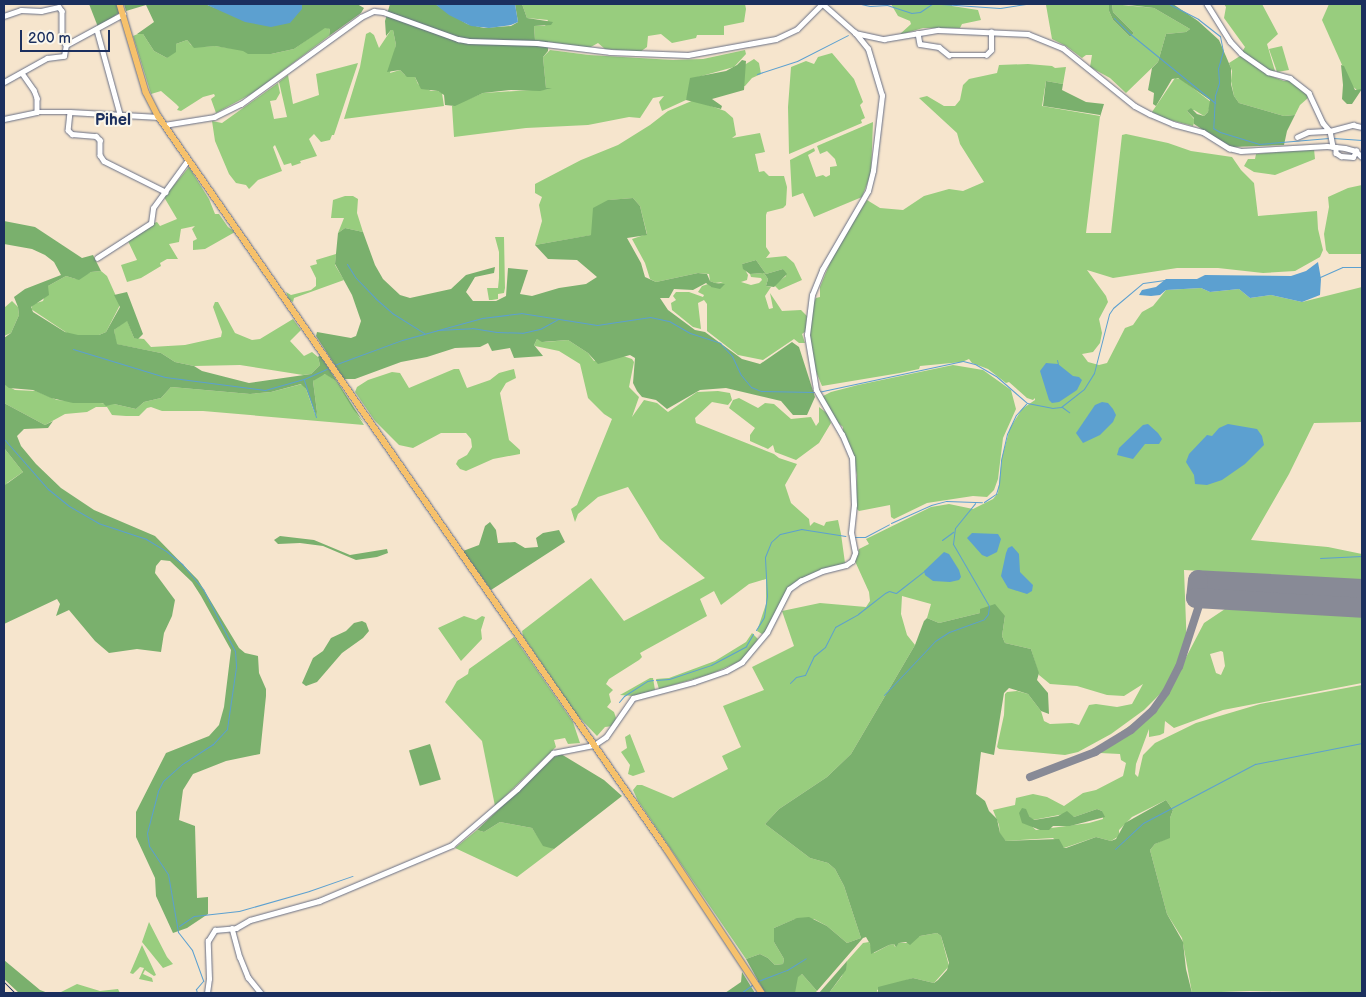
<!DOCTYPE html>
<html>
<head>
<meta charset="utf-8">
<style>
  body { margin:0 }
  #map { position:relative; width:1366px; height:997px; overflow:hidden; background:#f6e5cd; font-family:"Balsamiq Sans",sans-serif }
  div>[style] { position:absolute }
  .green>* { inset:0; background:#98cd7e }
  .forest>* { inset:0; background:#7ab06d; transform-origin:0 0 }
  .water>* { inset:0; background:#5ca0d0 }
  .stream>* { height:1px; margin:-0.5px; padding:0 0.5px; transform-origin:0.5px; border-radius:0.5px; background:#5ca0d0 }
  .taxiway>* { height:8px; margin:-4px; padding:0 4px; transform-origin:4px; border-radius:4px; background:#888a96 }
  .runway>* { height:20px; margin:-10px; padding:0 10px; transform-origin:10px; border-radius:10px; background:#888a96 }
  .roads { filter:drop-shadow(0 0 1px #686f85) drop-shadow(0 0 1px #686f85) }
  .minor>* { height:4.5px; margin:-2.25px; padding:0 2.25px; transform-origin:2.25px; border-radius:2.25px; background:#fff }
  .major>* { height:5.5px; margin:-2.75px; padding:0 2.75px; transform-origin:2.75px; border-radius:2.75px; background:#f6c16b }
  .rail>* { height:1px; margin:-0.5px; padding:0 0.5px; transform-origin:0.5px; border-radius:0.5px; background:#1b2f5e }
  span { translate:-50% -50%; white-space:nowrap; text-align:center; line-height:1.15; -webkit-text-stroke:4px #fbf7ec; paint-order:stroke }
  .quarter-label { font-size:16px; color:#1b2f5e; font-weight:700 }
  .frame { position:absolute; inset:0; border:5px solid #1b2f5e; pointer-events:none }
  .scale { position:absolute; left:20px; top:30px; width:90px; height:22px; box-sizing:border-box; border:2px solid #1b2f5e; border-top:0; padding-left:6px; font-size:15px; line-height:18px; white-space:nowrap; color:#1b2f5e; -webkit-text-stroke:4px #fbf7ec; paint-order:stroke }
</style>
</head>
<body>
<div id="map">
  <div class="green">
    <div style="clip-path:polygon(522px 4px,745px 4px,746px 9px,744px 22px,724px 26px,724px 35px,697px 35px,696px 38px,672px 43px,661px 34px,648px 36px,647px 47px,640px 52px,605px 49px,598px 43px,589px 48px,535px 40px,534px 26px,545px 26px,548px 20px,527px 18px)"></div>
    <div style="clip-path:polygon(891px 4px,952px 4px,952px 6px,978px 10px,981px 20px,962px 24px,960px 28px,923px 28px,899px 35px,911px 24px,910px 21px,898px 16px)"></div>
    <div style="clip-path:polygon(1051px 4px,1109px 4px,1109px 11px,1113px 20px,1130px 37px,1134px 33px,1113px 12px,1112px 4px,1154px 8px,1190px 29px,1186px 32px,1166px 34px,1158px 62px,1126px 93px,1110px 78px,1090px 67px,1092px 55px,1086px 55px,1082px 58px,1066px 46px,1052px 39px,1046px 5px)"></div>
    <div style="clip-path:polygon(1224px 4px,1262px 4px,1278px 34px,1267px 44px,1275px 71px,1272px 72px,1242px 52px,1245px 47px,1224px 18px,1226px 7px)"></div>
    <div style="clip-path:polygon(1329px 4px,1362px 4px,1362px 89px,1358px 91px,1351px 85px,1322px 20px)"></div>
    <div style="clip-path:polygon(325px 27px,330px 29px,329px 36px,253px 93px,216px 113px,211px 99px,215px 96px,214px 94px,203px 97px,181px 111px,177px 110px,179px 107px,176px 104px,161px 91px,151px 94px,133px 36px,140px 33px,143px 34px,154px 51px,167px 58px,176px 44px,187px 40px,191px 45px,197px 47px,215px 46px,271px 54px,294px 49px)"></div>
    <div style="clip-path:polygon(391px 30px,393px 30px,396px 45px,390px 73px,400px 70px,405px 75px,415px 77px,418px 84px,431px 91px,438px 91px,442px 93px,444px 106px,344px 119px,360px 67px,366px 34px,370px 32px,374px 35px,379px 48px)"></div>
    <div style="clip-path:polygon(1282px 46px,1289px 70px,1277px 72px,1269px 49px)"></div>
    <div style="clip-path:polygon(550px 50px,589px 55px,673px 60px,703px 59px,745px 50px,746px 54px,734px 67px,698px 77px,686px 100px,662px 111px,659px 102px,664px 96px,653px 98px,640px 118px,629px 117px,588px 125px,526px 128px,454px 137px,452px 106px,483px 93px,549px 89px,546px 88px,543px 57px)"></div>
    <div style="clip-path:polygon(832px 53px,854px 79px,863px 102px,860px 105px,865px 118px,861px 120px,862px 123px,789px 154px,788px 107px,791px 67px,806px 61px,814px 64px,818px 57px)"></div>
    <div style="clip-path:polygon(1240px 56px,1268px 75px,1284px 81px,1291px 80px,1306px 93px,1308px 98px,1300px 105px,1295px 115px,1284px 116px,1239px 103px,1234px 96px,1231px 81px,1232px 71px,1229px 63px)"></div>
    <div style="clip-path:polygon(754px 59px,759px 63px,761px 74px,752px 78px,745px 86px,732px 87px,741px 67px)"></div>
    <div style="clip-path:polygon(358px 63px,334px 135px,332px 135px,330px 140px,321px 142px,314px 134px,309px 139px,317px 156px,300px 161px,301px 163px,292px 166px,291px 163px,284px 165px,275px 145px,273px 147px,282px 171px,258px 180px,249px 189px,246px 185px,236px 183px,229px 174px,215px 141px,212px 121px,222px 123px,278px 83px,280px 93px,276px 100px,270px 101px,274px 119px,287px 117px,279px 82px,288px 75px,293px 104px,319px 95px,316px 74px)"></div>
    <div style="clip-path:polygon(1028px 64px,1052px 66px,1055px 68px,1066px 67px,1063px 84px,1046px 81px,1042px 106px,1100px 116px,1086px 233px,1111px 233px,1122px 135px,1126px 134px,1168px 143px,1191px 151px,1232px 157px,1241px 170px,1254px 183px,1258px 216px,1317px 211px,1318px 229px,1323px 250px,1320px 257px,1295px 271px,1263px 273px,1218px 268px,1177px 268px,1113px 278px,1087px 270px,1106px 296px,1108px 302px,1099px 319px,1102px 333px,1100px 343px,1093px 352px,1082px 354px,1088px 362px,1099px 365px,1107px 363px,1125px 328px,1133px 325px,1142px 312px,1153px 306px,1166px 290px,1201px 288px,1210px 292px,1239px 289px,1250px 298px,1271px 295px,1302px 302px,1362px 287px,1362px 422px,1314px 423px,1289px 474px,1251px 540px,1328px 547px,1362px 554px,1362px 580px,1184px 570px,1187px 650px,1162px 692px,1144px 710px,1111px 734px,1078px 752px,1065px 755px,999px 749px,997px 747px,1004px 715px,1005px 694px,1007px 692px,1017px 691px,1028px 694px,1041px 711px,1044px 721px,1050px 724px,1072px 723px,1079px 725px,1089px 705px,1096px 704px,1117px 707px,1132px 704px,1143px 684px,1124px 696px,1107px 695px,1077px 686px,1050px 684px,1039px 675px,1031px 649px,1005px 643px,1002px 636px,1005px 616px,980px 613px,939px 623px,927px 618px,931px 604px,902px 596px,901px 614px,907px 635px,915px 645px,851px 754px,827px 777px,779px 809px,765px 824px,810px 858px,828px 863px,835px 869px,844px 886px,861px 938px,847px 943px,827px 926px,814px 919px,795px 919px,774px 928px,774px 942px,784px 959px,783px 964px,775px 965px,768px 958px,760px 954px,746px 959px,638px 801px,633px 790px,637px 785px,642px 785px,673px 798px,728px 769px,722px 756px,741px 747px,723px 706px,764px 690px,752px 667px,794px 646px,782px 611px,820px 603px,866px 607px,870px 601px,869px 592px,854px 559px,857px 557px,859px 549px,869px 544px,866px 539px,931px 507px,949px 504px,973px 509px,993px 499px,998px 493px,1002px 457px,1010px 428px,1022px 409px,1035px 400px,1035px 398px,1033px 400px,1027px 398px,1009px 382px,1006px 383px,988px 369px,972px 363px,969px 359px,962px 362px,920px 366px,919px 369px,900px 373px,822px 386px,812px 362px,808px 335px,812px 305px,816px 298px,820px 297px,820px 287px,836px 248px,867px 200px,880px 208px,903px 210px,924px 196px,949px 189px,963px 191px,984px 182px,960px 144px,957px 133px,919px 98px,927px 96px,944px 106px,955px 106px,960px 100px,963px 85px,969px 79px,997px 73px,999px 65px)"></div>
    <div style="clip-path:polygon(1175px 78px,1181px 79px,1211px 102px,1208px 112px,1204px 116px,1194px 110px,1187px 111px,1195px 120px,1193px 126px,1166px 119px,1152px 112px)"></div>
    <div style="clip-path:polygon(694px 100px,725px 111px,733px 118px,736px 135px,732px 138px,760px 133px,765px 152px,755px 154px,759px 172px,764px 171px,769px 176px,784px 176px,787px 187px,786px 205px,783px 208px,767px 212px,766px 215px,766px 247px,770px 253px,766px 258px,786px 256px,794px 263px,802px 280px,779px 290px,774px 285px,786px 276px,783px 269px,766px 274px,756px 260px,742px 264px,748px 275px,747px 280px,741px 282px,751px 285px,759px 283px,762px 280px,761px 278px,751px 277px,750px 274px,764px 273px,768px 279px,766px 286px,771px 287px,765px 296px,769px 309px,773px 308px,770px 293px,782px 311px,801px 310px,807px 316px,806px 331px,802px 334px,805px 343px,799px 343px,794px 339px,763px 360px,738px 355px,707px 331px,707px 304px,704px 300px,698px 303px,701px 329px,693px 327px,672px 310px,671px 303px,676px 300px,673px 296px,676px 292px,689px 292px,703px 297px,704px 295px,698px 292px,702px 286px,708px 284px,711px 287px,723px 282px,715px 283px,710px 281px,709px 274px,698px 273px,656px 282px,650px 279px,645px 263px,632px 239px,647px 234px,640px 206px,633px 198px,609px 200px,592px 235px,535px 245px,542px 221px,539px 205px,542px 197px,535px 193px,535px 184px,581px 160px,618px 145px,650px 125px,668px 111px)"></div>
    <div style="clip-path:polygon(873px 122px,871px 174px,862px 197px,814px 217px,803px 193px,792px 197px,790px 160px,814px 148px,815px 151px,808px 155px,816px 177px,823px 175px,826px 177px,830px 175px,830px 167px,837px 166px,835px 159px,827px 151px,820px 154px,817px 146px)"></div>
    <div style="clip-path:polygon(1314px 149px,1315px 159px,1275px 175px,1254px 172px,1244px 166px,1248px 159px,1255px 159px,1256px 154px)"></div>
    <div style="clip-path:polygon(189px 167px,209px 199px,215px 214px,219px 214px,228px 227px,235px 232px,205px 249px,193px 250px,193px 241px,197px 239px,192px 229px,195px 226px,181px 229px,179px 242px,169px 244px,178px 259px,167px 259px,160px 263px,161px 266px,141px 278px,127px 282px,121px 265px,137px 260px,128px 241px,154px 223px,157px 222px,160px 226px,177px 219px,164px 197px)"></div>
    <div style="clip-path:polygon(1362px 185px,1362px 254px,1329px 254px,1326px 250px,1324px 234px,1329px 207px,1328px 197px,1348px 188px)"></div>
    <div style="clip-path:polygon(345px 196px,353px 196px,358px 199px,357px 213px,363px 232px,345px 228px,338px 233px,344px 218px,331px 218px,333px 200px)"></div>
    <div style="clip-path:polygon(495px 237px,504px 237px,505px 288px,504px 293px,498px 294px,498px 299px,492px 300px,489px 300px,487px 288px,498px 288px,499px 278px,499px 252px)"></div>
    <div style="clip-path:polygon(336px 254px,335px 265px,344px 280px,294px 298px,293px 302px,289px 300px,286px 292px,291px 295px,311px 290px,316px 286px,316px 278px,310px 266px,317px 264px,316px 260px)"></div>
    <div style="clip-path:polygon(101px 271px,107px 276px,120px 305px,106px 332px,99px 335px,70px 335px,31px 309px,33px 304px,43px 301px,48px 286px,66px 276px,76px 279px,91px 272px)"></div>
    <div style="clip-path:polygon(12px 301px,18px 307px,19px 315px,11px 333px,4px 336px,4px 308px)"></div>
    <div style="clip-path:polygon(215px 302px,218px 302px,235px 333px,252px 340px,260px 339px,293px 319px,301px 330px,290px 341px,304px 356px,312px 352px,318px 357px,320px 365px,311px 374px,303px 375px,240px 365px,194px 366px,175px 362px,161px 353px,116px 344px,114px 330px,127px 320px,134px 338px,144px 339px,151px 347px,185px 345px,221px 337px,222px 332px,213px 307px)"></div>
    <div style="clip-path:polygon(537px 339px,545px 342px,568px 340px,588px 353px,594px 361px,623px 356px,632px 359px,634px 362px,629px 387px,639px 397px,632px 417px,644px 400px,657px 403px,668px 412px,697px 392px,718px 391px,730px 393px,732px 400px,728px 405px,712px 402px,695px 418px,696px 423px,774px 454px,779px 458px,797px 464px,785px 485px,791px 503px,809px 519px,810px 526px,814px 522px,824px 526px,826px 522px,838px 520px,841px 534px,845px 563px,789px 587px,765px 632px,762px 634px,757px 631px,766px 604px,766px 579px,749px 584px,721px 605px,714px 591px,700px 599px,707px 616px,640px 653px,642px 657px,639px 660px,609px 679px,606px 684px,613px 690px,609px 694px,611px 702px,607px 707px,614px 712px,616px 718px,613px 726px,605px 727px,597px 736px,576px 714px,523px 636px,522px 631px,591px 578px,624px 621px,705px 578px,660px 539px,628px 487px,598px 497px,578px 514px,575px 522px,571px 509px,577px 505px,612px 419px,604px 414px,588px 398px,580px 364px,559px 351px,535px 346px,534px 345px)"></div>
    <div style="clip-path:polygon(953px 365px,983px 370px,1011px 390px,1016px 409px,1003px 438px,998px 479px,994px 490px,987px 497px,973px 496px,927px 503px,894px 519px,891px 517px,890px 505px,859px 511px,856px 508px,857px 475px,852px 451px,843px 433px,843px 427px,838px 423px,821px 397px,831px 392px,858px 385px)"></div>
    <div style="clip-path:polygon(454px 369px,459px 369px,467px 388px,490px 380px,499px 373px,514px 369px,516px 378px,506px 383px,500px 393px,509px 440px,520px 450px,520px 454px,493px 459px,466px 471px,460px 469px,456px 464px,458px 460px,467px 455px,472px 447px,471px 439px,466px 433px,441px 433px,413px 448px,399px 445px,375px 421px,355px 392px,357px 387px,368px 380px,392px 372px,400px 373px,409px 388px)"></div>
    <div style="clip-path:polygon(326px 374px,336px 381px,364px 425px,203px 411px,162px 411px,151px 407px,147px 408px,139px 416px,126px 416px,112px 415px,107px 407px,96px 407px,87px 412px,65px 414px,45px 425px,4px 403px,4px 384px,15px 390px,36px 391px,57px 400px,114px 404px,136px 409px,144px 402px,161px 398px,171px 387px,250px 394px,271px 392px,302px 384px,306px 389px,315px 414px,317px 412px,313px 381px,320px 375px)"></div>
    <div style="clip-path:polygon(739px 398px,758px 408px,765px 403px,774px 404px,791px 419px,811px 417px,816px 426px,819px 422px,819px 407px,828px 414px,831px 423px,819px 443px,796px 460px,775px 452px,773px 445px,768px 449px,750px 441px,750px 435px,755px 428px,729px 408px,733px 400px)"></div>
    <div style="clip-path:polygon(4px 448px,23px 472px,7px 483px,4px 500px)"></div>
    <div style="clip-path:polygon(evenodd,1225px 609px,1362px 616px,1362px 683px,1223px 710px,1174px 728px,1165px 721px,1164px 733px,1160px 735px,1149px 737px,1149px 729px,1136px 764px,1135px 774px,1138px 777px,1143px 755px,1155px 743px,1196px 723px,1260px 704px,1362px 685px,1362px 993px,1250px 991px,1192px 993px,1182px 938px,1167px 914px,1150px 850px,1155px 844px,1170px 837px,1170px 818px,1173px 810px,1166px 800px,1132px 817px,1119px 830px,1119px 836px,1111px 841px,1096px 837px,1064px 848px,1053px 838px,1006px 841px,1000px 834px,999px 825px,993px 810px,1015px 805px,1016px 798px,1033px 794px,1047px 797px,1064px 806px,1083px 793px,1096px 790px,1123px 776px,1126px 763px,1121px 760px,1120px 754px,1100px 753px,1097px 749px,1153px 709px,1169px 690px,1204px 623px,1225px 609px,1221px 651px,1223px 652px,1225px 666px,1221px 675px,1216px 673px,1210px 654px,1221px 651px,1225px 609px,1097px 809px,1102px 811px,1103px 819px,1089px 823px,1036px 830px,1029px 824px,1029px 816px,1033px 820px,1064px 814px,1074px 817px,1097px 809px)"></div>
    <div style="clip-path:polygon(464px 616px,476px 620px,482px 616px,485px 617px,481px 630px,482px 639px,461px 661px,438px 628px)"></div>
    <div style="clip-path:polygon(752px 633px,758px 639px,743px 660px,711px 674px,659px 689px,656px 679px,669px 678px,715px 661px,746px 642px)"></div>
    <div style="clip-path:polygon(514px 637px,573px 722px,580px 743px,568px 744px,565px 738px,554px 740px,556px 747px,495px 806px,482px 741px,445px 702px,457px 681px,468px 674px,469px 669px)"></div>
    <div style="clip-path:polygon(650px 678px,653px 678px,655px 690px,634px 696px,620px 695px)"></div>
    <div style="clip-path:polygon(630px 734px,645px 772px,633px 776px,628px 774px,630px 765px,621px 752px,627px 748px,625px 737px)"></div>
    <div style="clip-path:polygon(500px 822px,532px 828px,542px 843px,554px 849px,517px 877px,455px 848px,477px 830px,484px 832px)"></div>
    <div style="clip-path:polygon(149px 922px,167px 957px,173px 964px,163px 968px,142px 942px)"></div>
    <div style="clip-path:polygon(937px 933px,941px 936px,949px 966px,934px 983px,913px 978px,877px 990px,878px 993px,829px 993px,842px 976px,847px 961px,863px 943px,869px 942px,874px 953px,889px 945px,894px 944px,895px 947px,899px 943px,908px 943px,920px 936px)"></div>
    <div style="clip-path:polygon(142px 945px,156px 975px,154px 976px,145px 970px,143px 974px,152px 978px,153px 982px,139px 979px,144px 968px,140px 967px,133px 974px,130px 973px)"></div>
    <div style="clip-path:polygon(802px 974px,817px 991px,815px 993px,765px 993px)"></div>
    <div style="clip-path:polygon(77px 984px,100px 991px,118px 989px,120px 993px,59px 993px)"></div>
  </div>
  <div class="forest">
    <div style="clip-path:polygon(89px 4px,117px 4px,119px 13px,98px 27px)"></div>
    <div style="clip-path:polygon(124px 4px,205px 4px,215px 8px,302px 9px,302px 4px,357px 4px,364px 8px,361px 13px,329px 36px,330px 29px,325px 28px,294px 49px,271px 54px,248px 54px,243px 51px,215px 46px,194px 48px,187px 40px,176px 44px,176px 52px,167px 58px,154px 51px,143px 34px,137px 34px,154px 22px,146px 5px,126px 11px)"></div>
    <div style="clip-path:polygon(390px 4px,435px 4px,467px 24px,484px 28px,511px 26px,518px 22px,515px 4px,522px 4px,527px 18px,553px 22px,551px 25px,534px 26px,535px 40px,548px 41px,548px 51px,543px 57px,546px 88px,552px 88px,540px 91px,511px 90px,483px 93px,455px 106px,445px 105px,444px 95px,438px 91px,421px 89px,415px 77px,407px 77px,400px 70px,387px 72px,396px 45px,393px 30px,391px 30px,386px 36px,385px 21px)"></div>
    <div style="clip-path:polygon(1109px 4px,1112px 4px,1113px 12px,1134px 33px,1130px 37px,1113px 20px,1109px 11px)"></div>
    <div style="clip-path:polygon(1120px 4px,1173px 4px,1198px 21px,1219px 40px,1231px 68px,1231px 84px,1234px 96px,1239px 103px,1284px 116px,1295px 115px,1287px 131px,1284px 145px,1233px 147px,1223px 143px,1194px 124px,1194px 118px,1187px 111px,1191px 108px,1197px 114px,1204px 116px,1208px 112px,1210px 100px,1178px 78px,1172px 79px,1156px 106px,1153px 104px,1154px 93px,1148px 90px,1152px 68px,1158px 62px,1166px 34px,1186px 32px,1190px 29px,1154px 8px)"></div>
    <div style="clip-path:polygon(742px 60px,746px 61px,744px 90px,712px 99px,722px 106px,721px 109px,686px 100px,690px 78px,726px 71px,737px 65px)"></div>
    <div style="clip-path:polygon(1341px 65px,1344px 66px,1355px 90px,1362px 89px,1352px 104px,1347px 104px,1342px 99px,1343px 85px)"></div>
    <div style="clip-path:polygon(1046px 81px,1063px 84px,1062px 90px,1086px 102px,1104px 104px,1100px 117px,1100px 115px,1043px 106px)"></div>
    <div style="clip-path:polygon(633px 198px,640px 206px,647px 235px,627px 238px,641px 263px,645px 277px,656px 282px,698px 273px,707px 274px,710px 281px,715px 283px,725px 284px,720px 289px,711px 287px,706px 283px,693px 290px,674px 289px,669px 298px,660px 298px,668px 310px,695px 330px,705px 332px,742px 359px,760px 364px,792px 342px,799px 347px,815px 397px,807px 415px,793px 415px,781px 401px,726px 388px,700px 390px,667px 409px,656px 400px,642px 397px,637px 391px,633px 383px,635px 358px,630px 355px,598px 364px,588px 353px,568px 340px,542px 342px,537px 339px,534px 345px,543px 356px,514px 358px,510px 348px,492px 351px,488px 343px,480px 347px,455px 348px,427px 357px,401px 362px,355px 379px,344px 379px,316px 336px,317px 332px,351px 338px,356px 336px,361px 321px,352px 295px,335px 264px,338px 233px,345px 228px,363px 232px,375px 265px,383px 279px,400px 295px,410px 298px,451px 289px,466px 275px,495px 267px,494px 273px,475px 277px,466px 292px,473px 301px,496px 301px,506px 296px,508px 268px,528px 270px,520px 294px,532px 296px,559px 288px,586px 284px,597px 277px,577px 260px,548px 259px,535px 245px,591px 235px,593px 208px,608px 200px)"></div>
    <div style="clip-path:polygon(4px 221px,35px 227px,82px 258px,93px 255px,101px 271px,91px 272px,79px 280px,66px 276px,48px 286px,49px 295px,31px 307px,33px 312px,65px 332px,78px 335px,99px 335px,106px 332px,120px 307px,114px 295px,127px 292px,143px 334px,138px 339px,134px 338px,127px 321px,114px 330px,117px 344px,161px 353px,175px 362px,194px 366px,202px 371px,249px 383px,311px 374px,320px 365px,318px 357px,320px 355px,364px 423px,353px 409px,336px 381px,325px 374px,313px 381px,317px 412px,316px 415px,306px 389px,301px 384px,271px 392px,250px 394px,171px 387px,161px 398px,144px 402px,136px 409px,114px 404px,106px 406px,103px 403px,73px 403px,51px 398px,33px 390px,9px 388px,4px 384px,4px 338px,11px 333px,19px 315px,18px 307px,14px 297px,25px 289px,61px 275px,54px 262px,45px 255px,32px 249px,4px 244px)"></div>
    <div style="clip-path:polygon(756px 260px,766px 274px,783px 269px,787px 274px,774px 287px,766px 286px,768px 279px,764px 273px,750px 274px,743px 269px,742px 264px)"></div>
    <div style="clip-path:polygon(4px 403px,45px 425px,53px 421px,48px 428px,24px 429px,17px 436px,21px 446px,36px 464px,61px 488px,94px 510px,155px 536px,198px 580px,239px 648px,245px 653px,258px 656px,259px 673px,266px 689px,266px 696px,260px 754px,226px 761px,193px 774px,183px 790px,179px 820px,195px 826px,197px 898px,208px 897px,208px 914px,187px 928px,173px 933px,156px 896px,155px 878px,136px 837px,136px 812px,166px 753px,209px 736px,219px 725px,224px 707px,231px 650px,201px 596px,192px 582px,170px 561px,161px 560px,156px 566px,155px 573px,175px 600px,172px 616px,164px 633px,161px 652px,137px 649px,109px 653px,95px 641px,69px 610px,56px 616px,60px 604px,57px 599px,4px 624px,4px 488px,5px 485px,23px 472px,4px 448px)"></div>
    <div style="clip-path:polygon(490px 522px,496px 530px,498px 543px,515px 542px,525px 548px,538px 547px,536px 538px,543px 533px,559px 530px,565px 542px,491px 590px,463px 551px,479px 545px,485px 526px)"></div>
    <div style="clip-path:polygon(280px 536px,314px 540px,350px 555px,387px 549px,388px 553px,377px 557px,356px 560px,323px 546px,300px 543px,278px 544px,274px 540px)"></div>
    <div style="clip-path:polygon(995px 604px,1005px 616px,1002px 636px,1005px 643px,1031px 649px,1039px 673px,1037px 680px,1048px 693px,1049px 714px,1041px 711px,1028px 694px,1009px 688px,1004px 693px,994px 755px,981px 752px,976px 794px,985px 801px,989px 811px,997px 819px,1000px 833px,1006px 841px,1059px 839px,1064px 848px,1066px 848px,1096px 837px,1111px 841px,1116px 839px,1125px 823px,1166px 800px,1173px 810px,1170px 818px,1170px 838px,1155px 844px,1150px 850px,1167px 914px,1183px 942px,1186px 969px,1192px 993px,878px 993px,878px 987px,913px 978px,934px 983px,938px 980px,947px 970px,949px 963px,941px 936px,937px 933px,920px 936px,910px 945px,906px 942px,899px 943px,896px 947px,894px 944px,889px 945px,871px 954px,870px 944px,866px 937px,863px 938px,817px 991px,802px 974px,798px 977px,795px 993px,765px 993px,746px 959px,760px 954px,768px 958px,775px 965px,783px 964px,784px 959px,774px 942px,774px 928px,797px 918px,809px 917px,827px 926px,847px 943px,861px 938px,844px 886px,835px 869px,828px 863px,810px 858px,765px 824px,779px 809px,827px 777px,851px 754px,915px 645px,924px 621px,927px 618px,939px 623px,980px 613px,980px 609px)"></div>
    <div style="clip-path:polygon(362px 621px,366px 623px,369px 631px,363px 638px,342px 653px,317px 682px,306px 686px,302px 683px,313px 658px,323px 651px,331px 638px,346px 631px,354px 623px)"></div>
    <div style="left:430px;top:744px;width:37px;height:22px;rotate:73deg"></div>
    <div style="clip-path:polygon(561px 754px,604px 780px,622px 796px,554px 849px,543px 846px,532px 828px,500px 822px,484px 832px,477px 830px,554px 757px)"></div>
    <div style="clip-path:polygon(1022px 808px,1026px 809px,1029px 816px,1034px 820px,1058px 816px,1067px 811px,1074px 817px,1097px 809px,1102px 811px,1105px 817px,1070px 826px,1053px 826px,1049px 830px,1040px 830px,1022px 823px,1019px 813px)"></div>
    <div style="clip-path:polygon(4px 960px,40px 990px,48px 993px,19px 993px,4px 979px)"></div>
    <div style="clip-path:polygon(847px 961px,846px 970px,829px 993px,819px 993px)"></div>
    <div style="clip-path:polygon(742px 972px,755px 993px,725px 993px,741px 982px)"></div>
  </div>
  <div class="water">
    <div style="clip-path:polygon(205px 4px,302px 4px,302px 9px,290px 23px,271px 27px,245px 22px)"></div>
    <div style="clip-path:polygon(435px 4px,515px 4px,518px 22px,511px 25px,489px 28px,471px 26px,449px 15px)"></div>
    <div style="clip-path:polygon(1318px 262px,1321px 279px,1320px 295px,1302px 302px,1271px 295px,1250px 298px,1239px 289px,1210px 292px,1201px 288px,1166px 290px,1160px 295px,1151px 296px,1139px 295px,1142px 290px,1156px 287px,1166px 279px,1197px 279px,1205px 275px,1291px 276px,1306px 271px)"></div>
    <div style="clip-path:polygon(1046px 363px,1058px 364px,1073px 376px,1079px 377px,1082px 380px,1077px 390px,1059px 402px,1052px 403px,1049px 400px,1040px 371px)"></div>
    <div style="clip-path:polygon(1102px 402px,1108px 403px,1113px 409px,1116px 415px,1113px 422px,1100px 435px,1083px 443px,1076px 433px,1095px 405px)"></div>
    <div style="clip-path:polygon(1148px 424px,1158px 433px,1162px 439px,1159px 444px,1145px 444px,1133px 459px,1117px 455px,1119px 448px,1143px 425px)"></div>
    <div style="clip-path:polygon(1228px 424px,1257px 429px,1262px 436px,1264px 445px,1245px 464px,1222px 480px,1207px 485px,1195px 484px,1194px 475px,1186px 462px,1189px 454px,1207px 435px,1212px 436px,1219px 428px)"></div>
    <div style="clip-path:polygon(972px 533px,998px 534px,1001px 539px,997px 552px,987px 557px,982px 555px,967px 538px)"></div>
    <div style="clip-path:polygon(1012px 546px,1019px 554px,1020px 572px,1033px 585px,1032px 591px,1027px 594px,1008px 588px,1001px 576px,1006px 553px,1008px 548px)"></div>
    <div style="clip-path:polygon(944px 552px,949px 554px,959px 570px,961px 577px,959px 580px,950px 582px,933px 581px,925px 575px,924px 571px)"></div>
  </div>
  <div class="stream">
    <div style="left:861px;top:4px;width:9px;rotate:13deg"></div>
    <div style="left:870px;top:6px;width:17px;rotate:-3deg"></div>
    <div style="left:887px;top:5px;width:25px;rotate:18deg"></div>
    <div style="left:911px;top:13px;width:9px;rotate:-6deg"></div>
    <div style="left:920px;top:12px;width:14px;rotate:-34deg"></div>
    <div style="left:941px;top:4px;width:59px;rotate:3.9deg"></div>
    <div style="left:1000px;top:8px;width:26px;rotate:-9deg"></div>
    <div style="left:1169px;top:4px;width:33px;rotate:27deg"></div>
    <div style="left:1198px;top:19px;width:28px;rotate:38deg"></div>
    <div style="left:1220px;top:36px;width:15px;rotate:79deg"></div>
    <div style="left:1223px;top:51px;width:18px;rotate:106deg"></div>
    <div style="left:1218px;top:68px;width:15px;rotate:86deg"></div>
    <div style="left:1219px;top:83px;width:13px;rotate:108deg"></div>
    <div style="left:1215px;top:95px;width:33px;rotate:93deg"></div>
    <div style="left:1213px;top:128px;width:8px;rotate:30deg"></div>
    <div style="left:1220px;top:132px;width:41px;rotate:17.1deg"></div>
    <div style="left:1259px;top:144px;width:70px;rotate:-4.9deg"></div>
    <div style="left:1114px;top:18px;width:21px;rotate:45deg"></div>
    <div style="left:1129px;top:33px;width:111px;rotate:39.1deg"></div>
    <div style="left:757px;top:74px;width:42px;rotate:-18deg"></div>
    <div style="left:797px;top:61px;width:57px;rotate:-27deg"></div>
    <div style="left:1333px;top:138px;width:29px;rotate:4deg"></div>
    <div style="left:347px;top:264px;width:15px;rotate:58deg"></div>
    <div style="left:355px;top:277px;width:29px;rotate:46deg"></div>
    <div style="left:375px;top:298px;width:23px;rotate:41deg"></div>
    <div style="left:392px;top:313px;width:38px;rotate:32deg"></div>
    <div style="left:1320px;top:277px;width:24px;rotate:-24deg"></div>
    <div style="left:1342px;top:267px;width:20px"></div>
    <div style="left:437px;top:330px;width:35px;rotate:-3deg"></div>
    <div style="left:472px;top:328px;width:25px;rotate:9deg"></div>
    <div style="left:497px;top:332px;width:25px;rotate:2deg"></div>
    <div style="left:522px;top:333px;width:18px;rotate:-13deg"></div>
    <div style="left:540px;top:329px;width:21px;rotate:-29deg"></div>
    <div style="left:73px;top:349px;width:96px;rotate:16.9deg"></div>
    <div style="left:165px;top:377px;width:101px;rotate:7.4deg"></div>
    <div style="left:265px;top:390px;width:41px;rotate:-15.8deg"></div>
    <div style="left:304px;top:379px;width:30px;rotate:-24deg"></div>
    <div style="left:1057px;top:360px;width:4px;rotate:76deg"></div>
    <div style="left:334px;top:365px;width:72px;rotate:-20.2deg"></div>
    <div style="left:402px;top:340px;width:83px;rotate:-15.4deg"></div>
    <div style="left:482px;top:318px;width:39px;rotate:-7deg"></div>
    <div style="left:521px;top:313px;width:77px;rotate:9deg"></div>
    <div style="left:597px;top:325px;width:54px;rotate:-8.6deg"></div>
    <div style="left:650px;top:317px;width:19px;rotate:12deg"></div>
    <div style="left:669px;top:321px;width:24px;rotate:30deg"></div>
    <div style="left:690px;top:333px;width:32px;rotate:18deg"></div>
    <div style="left:720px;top:343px;width:18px;rotate:47deg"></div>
    <div style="left:732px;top:356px;width:21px;rotate:65deg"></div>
    <div style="left:741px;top:375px;width:16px;rotate:50deg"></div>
    <div style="left:751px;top:387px;width:11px;rotate:22deg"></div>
    <div style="left:761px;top:391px;width:53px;rotate:1.1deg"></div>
    <div style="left:304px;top:380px;width:39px;rotate:72deg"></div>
    <div style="left:818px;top:392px;width:148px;rotate:-12.1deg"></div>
    <div style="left:963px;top:361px;width:12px;rotate:14deg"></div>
    <div style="left:975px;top:364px;width:24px;rotate:30deg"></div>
    <div style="left:996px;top:376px;width:41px;rotate:41.1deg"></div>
    <div style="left:1027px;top:403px;width:25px;rotate:11deg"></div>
    <div style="left:1052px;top:408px;width:9px;rotate:-6deg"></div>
    <div style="left:1061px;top:407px;width:29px;rotate:-38deg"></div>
    <div style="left:1084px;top:389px;width:19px;rotate:-58deg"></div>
    <div style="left:1094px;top:373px;width:61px;rotate:-75.7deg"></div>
    <div style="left:1109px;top:314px;width:7px;rotate:-56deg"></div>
    <div style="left:1113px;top:308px;width:39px;rotate:-40deg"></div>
    <div style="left:1143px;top:283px;width:22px;rotate:-8deg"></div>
    <div style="left:1062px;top:407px;width:9px;rotate:36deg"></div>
    <div style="left:4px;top:439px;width:67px;rotate:48.7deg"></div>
    <div style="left:48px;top:489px;width:27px;rotate:39deg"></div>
    <div style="left:69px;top:506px;width:34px;rotate:30deg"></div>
    <div style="left:98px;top:523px;width:51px;rotate:18.4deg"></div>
    <div style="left:146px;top:539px;width:23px;rotate:31deg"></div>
    <div style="left:166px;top:551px;width:21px;rotate:39deg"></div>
    <div style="left:182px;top:564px;width:33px;rotate:50deg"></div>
    <div style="left:203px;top:589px;width:70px;rotate:62.7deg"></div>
    <div style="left:235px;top:651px;width:16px;rotate:86deg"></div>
    <div style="left:236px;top:667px;width:63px;rotate:98.3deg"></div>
    <div style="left:227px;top:729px;width:21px;rotate:133deg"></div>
    <div style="left:213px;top:744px;width:37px;rotate:147deg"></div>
    <div style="left:182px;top:764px;width:25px;rotate:138deg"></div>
    <div style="left:163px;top:781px;width:11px;rotate:117deg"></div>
    <div style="left:158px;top:791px;width:43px;rotate:104.7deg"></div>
    <div style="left:147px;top:833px;width:13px;rotate:81deg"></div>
    <div style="left:149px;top:846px;width:34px;rotate:56deg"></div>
    <div style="left:168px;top:874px;width:59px;rotate:80.2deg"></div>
    <div style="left:178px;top:932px;width:23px;rotate:52deg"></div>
    <div style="left:192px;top:950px;width:33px;rotate:70deg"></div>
    <div style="left:203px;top:981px;width:11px;rotate:131deg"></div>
    <div style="left:196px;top:989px;width:4px;rotate:76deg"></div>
    <div style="left:984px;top:502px;width:14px;rotate:-34deg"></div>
    <div style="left:996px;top:494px;width:10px;rotate:-73deg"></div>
    <div style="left:999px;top:484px;width:24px;rotate:-85deg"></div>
    <div style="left:1001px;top:460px;width:27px;rotate:-77deg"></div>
    <div style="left:1007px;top:434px;width:21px;rotate:-65deg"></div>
    <div style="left:1016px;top:415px;width:15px;rotate:-48deg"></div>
    <div style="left:891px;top:523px;width:44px;rotate:-24.2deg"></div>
    <div style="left:931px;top:505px;width:16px;rotate:-15deg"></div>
    <div style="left:946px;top:501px;width:36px;rotate:2deg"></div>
    <div style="left:855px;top:537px;width:10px"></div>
    <div style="left:865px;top:537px;width:27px;rotate:-28deg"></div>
    <div style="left:942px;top:540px;width:14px;rotate:-36deg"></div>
    <div style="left:1320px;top:558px;width:42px;rotate:-2.7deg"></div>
    <div style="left:756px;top:630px;width:15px;rotate:-58deg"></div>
    <div style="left:764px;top:617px;width:21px;rotate:-82deg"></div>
    <div style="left:767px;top:596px;width:39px;rotate:-93deg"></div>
    <div style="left:765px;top:557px;width:16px;rotate:-68deg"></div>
    <div style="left:771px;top:542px;width:12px;rotate:-42deg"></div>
    <div style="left:780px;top:534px;width:22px;rotate:-13deg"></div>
    <div style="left:801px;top:529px;width:45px;rotate:9deg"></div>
    <div style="left:656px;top:680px;width:13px;rotate:-4deg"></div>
    <div style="left:669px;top:679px;width:44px;rotate:-18.4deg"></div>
    <div style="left:711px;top:665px;width:40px;rotate:-28deg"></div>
    <div style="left:746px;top:646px;width:14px;rotate:-60deg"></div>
    <div style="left:790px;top:683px;width:8px;rotate:-45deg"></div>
    <div style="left:796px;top:677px;width:9px;rotate:-13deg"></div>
    <div style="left:805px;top:675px;width:21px;rotate:-65deg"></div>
    <div style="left:814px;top:656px;width:14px;rotate:-39deg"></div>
    <div style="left:825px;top:647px;width:22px;rotate:-63deg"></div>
    <div style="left:835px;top:627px;width:26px;rotate:-29deg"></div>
    <div style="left:858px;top:614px;width:34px;rotate:-38deg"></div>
    <div style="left:885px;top:593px;width:4px;rotate:-27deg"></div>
    <div style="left:889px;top:591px;width:7px;rotate:16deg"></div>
    <div style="left:896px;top:593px;width:36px;rotate:-38deg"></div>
    <div style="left:884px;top:695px;width:74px;rotate:-46.6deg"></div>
    <div style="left:935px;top:641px;width:17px;rotate:-33deg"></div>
    <div style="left:949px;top:632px;width:37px;rotate:-20deg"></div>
    <div style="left:984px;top:619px;width:6px;rotate:-51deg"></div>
    <div style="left:988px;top:614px;width:8px;rotate:-83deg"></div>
    <div style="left:989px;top:606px;width:72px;rotate:-120.1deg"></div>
    <div style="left:953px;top:544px;width:16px;rotate:-83deg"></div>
    <div style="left:955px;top:528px;width:32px;rotate:-51deg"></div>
    <div style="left:619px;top:702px;width:8px;rotate:-50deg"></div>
    <div style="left:624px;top:696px;width:27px;rotate:-33deg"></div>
    <div style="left:647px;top:681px;width:6px;rotate:-9deg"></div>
    <div style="left:1115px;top:849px;width:38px;rotate:-43deg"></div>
    <div style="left:1143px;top:823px;width:127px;rotate:-27.8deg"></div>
    <div style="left:1255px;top:764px;width:109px;rotate:-11.1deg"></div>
    <div style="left:179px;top:926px;width:18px;rotate:-34deg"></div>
    <div style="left:194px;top:916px;width:45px;rotate:-6.3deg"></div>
    <div style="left:239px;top:911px;width:73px;rotate:-15.9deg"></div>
    <div style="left:309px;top:891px;width:46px;rotate:-19.2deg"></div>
    <div style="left:758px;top:981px;width:31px;rotate:-21deg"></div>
    <div style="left:787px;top:970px;width:22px;rotate:-32deg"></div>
    <div style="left:741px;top:993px;width:14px;rotate:-36deg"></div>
  </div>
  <div class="taxiway">
    <div style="left:1030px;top:777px;width:70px;rotate:-21deg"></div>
    <div style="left:1095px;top:752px;width:42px;rotate:-31.4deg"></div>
    <div style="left:1131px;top:730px;width:30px;rotate:-42deg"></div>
    <div style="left:1153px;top:710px;width:22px;rotate:-54deg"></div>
    <div style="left:1166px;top:692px;width:28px;rotate:-63deg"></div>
    <div style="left:1179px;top:667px;width:81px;rotate:-72deg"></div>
  </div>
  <div class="runway">
    <div style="left:1362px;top:589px;width:164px;rotate:-176.9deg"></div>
    <div style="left:1198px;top:580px;width:18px;rotate:96deg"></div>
    <div style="left:1196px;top:598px;width:166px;rotate:3.4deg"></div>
  </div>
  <div class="roads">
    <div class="minor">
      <div style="left:1207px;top:4px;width:44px;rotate:58.1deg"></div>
      <div style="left:1230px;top:41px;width:16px;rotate:47deg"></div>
      <div style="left:1241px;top:53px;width:33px;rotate:35deg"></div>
      <div style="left:1268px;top:72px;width:23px;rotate:15deg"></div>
      <div style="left:1290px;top:78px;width:24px;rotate:38deg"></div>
      <div style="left:1309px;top:93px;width:33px;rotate:65deg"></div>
      <div style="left:1323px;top:123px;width:11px;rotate:49deg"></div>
      <div style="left:1330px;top:131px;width:16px;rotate:79deg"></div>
      <div style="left:4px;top:16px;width:18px;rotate:-19deg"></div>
      <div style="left:21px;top:10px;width:20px;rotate:3deg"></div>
      <div style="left:41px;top:11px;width:18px;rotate:-13deg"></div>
      <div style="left:59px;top:7px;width:5px;rotate:53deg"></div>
      <div style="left:62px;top:11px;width:27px;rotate:90deg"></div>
      <div style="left:62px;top:38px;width:8px;rotate:60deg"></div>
      <div style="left:66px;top:45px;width:65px;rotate:-28.5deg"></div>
      <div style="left:97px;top:30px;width:87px;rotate:74.7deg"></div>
      <div style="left:855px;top:33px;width:30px;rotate:12deg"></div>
      <div style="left:884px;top:39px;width:55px;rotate:-9.5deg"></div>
      <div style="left:938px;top:30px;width:90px;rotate:2.5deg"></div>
      <div style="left:1028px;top:34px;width:38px;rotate:22deg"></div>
      <div style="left:1063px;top:48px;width:92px;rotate:38.9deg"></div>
      <div style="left:1135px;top:106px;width:17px;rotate:28deg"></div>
      <div style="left:1150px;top:114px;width:25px;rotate:23deg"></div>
      <div style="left:1173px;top:124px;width:31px;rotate:15deg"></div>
      <div style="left:1203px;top:132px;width:31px;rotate:32deg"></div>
      <div style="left:1229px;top:148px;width:12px;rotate:14deg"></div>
      <div style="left:1241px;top:151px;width:86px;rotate:-3.3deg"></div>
      <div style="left:1327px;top:146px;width:18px;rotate:6deg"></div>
      <div style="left:1345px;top:148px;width:11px;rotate:15deg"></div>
      <div style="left:1356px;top:151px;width:8px;rotate:45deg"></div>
      <div style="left:918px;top:33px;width:11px;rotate:80deg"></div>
      <div style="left:920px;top:44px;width:19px;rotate:9deg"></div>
      <div style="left:939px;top:47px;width:13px;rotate:39deg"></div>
      <div style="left:949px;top:55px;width:37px"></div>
      <div style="left:986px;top:55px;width:7px;rotate:-45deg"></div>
      <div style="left:991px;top:50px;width:18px;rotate:-90deg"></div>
      <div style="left:22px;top:73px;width:21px;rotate:55deg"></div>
      <div style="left:34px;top:90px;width:9px;rotate:69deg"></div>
      <div style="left:37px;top:98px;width:14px;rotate:90deg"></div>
      <div style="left:4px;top:82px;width:49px;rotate:-29.2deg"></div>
      <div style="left:47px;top:58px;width:17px;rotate:-7deg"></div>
      <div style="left:64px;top:56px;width:11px;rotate:-80deg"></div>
      <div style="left:70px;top:112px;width:18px;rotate:96deg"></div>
      <div style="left:68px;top:130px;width:6px;rotate:45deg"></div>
      <div style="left:72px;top:134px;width:24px;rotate:5deg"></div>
      <div style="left:96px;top:136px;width:6px;rotate:45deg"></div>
      <div style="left:100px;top:140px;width:15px;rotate:90deg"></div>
      <div style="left:100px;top:155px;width:7px;rotate:56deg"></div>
      <div style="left:104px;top:161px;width:69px;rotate:26.6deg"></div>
      <div style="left:4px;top:119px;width:34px;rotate:-12deg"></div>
      <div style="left:37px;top:112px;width:33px"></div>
      <div style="left:70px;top:112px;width:89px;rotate:3.2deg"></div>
      <div style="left:164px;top:125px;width:51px;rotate:-9.1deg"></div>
      <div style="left:214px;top:117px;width:30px;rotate:-26deg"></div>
      <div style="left:241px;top:104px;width:148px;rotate:-35.9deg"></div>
      <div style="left:361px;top:17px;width:14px;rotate:-25deg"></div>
      <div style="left:374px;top:11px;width:9px;rotate:6deg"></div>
      <div style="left:383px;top:12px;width:80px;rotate:19.8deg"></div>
      <div style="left:458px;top:39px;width:11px;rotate:10deg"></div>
      <div style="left:469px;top:41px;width:68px;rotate:1.7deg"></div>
      <div style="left:537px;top:43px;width:74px;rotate:7deg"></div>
      <div style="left:610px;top:52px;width:78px;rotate:2.2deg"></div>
      <div style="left:688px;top:55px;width:89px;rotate:-10.3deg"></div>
      <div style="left:776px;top:39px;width:23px;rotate:-25deg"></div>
      <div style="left:797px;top:29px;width:35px;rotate:-45deg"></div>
      <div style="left:1297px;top:137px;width:12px;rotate:-24deg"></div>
      <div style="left:1308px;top:132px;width:22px;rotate:-3deg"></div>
      <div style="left:1330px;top:131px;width:24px;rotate:-15deg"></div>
      <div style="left:1353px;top:125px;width:9px;rotate:13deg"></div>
      <div style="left:1336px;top:147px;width:6px;rotate:90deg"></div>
      <div style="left:1336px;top:153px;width:6px;rotate:31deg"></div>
      <div style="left:1341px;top:156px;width:12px;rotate:5deg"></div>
      <div style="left:1353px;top:157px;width:7px;rotate:-63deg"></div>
      <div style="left:97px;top:258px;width:64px;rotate:-32.9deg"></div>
      <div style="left:151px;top:223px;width:15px;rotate:-82deg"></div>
      <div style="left:153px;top:208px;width:59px;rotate:-53.9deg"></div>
      <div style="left:232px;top:928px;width:30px;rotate:75deg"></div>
      <div style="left:240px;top:957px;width:22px;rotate:68deg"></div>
      <div style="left:248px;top:977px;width:21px;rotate:51deg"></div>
      <div style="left:207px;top:993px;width:14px;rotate:-82deg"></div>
      <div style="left:209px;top:979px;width:38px;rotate:-92deg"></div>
      <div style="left:208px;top:941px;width:13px;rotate:-58deg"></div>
      <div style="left:215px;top:930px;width:21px;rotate:-5deg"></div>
      <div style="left:236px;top:928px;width:16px;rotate:-30deg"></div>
      <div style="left:250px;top:920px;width:72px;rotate:-15.4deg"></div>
      <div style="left:319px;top:901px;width:144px;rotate:-22.8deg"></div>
      <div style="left:452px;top:845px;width:86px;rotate:-40.7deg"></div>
      <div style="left:517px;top:789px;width:51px;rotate:-45deg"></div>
      <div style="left:553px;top:753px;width:42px;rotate:-11deg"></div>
      <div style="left:594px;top:745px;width:14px;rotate:-34deg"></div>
      <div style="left:606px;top:737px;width:47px;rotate:-55.3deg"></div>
      <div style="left:633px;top:698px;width:63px;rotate:-14.7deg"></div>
      <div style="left:694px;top:682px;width:34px;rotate:-19deg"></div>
      <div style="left:726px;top:671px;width:18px;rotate:-29deg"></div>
      <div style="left:742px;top:662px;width:39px;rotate:-50deg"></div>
      <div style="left:767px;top:632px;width:48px;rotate:-62.9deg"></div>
      <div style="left:789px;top:589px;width:14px;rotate:-36deg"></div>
      <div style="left:800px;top:581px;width:24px;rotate:-24deg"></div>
      <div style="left:822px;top:571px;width:25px;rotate:-14deg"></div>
      <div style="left:846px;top:565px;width:7px;rotate:-34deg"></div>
      <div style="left:852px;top:561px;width:9px;rotate:-69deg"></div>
      <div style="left:855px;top:553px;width:20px;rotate:-101deg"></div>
      <div style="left:851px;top:533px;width:28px;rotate:-84deg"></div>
      <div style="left:854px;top:505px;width:47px;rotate:-92.4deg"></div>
      <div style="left:852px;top:458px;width:25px;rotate:-113deg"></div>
      <div style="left:842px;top:435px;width:52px;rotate:-120deg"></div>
      <div style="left:816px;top:390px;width:56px;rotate:-99.3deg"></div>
      <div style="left:807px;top:335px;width:40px;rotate:-82.9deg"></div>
      <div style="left:812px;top:295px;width:27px;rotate:-68deg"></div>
      <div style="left:822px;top:270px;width:91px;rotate:-59.8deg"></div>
      <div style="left:868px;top:191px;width:21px;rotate:-76deg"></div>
      <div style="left:873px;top:171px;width:76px;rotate:-83.2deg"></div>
      <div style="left:882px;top:96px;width:49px;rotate:-106.6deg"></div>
      <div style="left:868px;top:49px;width:21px;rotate:-129deg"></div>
      <div style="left:855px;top:33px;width:44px;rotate:-138.7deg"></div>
    </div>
    <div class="major">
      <div style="left:120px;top:4px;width:92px;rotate:73.5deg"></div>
      <div style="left:146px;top:92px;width:28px;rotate:63deg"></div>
      <div style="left:159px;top:117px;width:890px;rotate:55.26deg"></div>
      <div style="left:666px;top:848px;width:174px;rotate:56.5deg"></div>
    </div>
  </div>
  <div class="rail">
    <div style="left:4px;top:982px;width:16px;rotate:45deg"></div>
  </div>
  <div class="quarter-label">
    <span style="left:113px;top:121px">Pihel</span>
  </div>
  <div class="frame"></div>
  <div class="scale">200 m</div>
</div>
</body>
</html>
